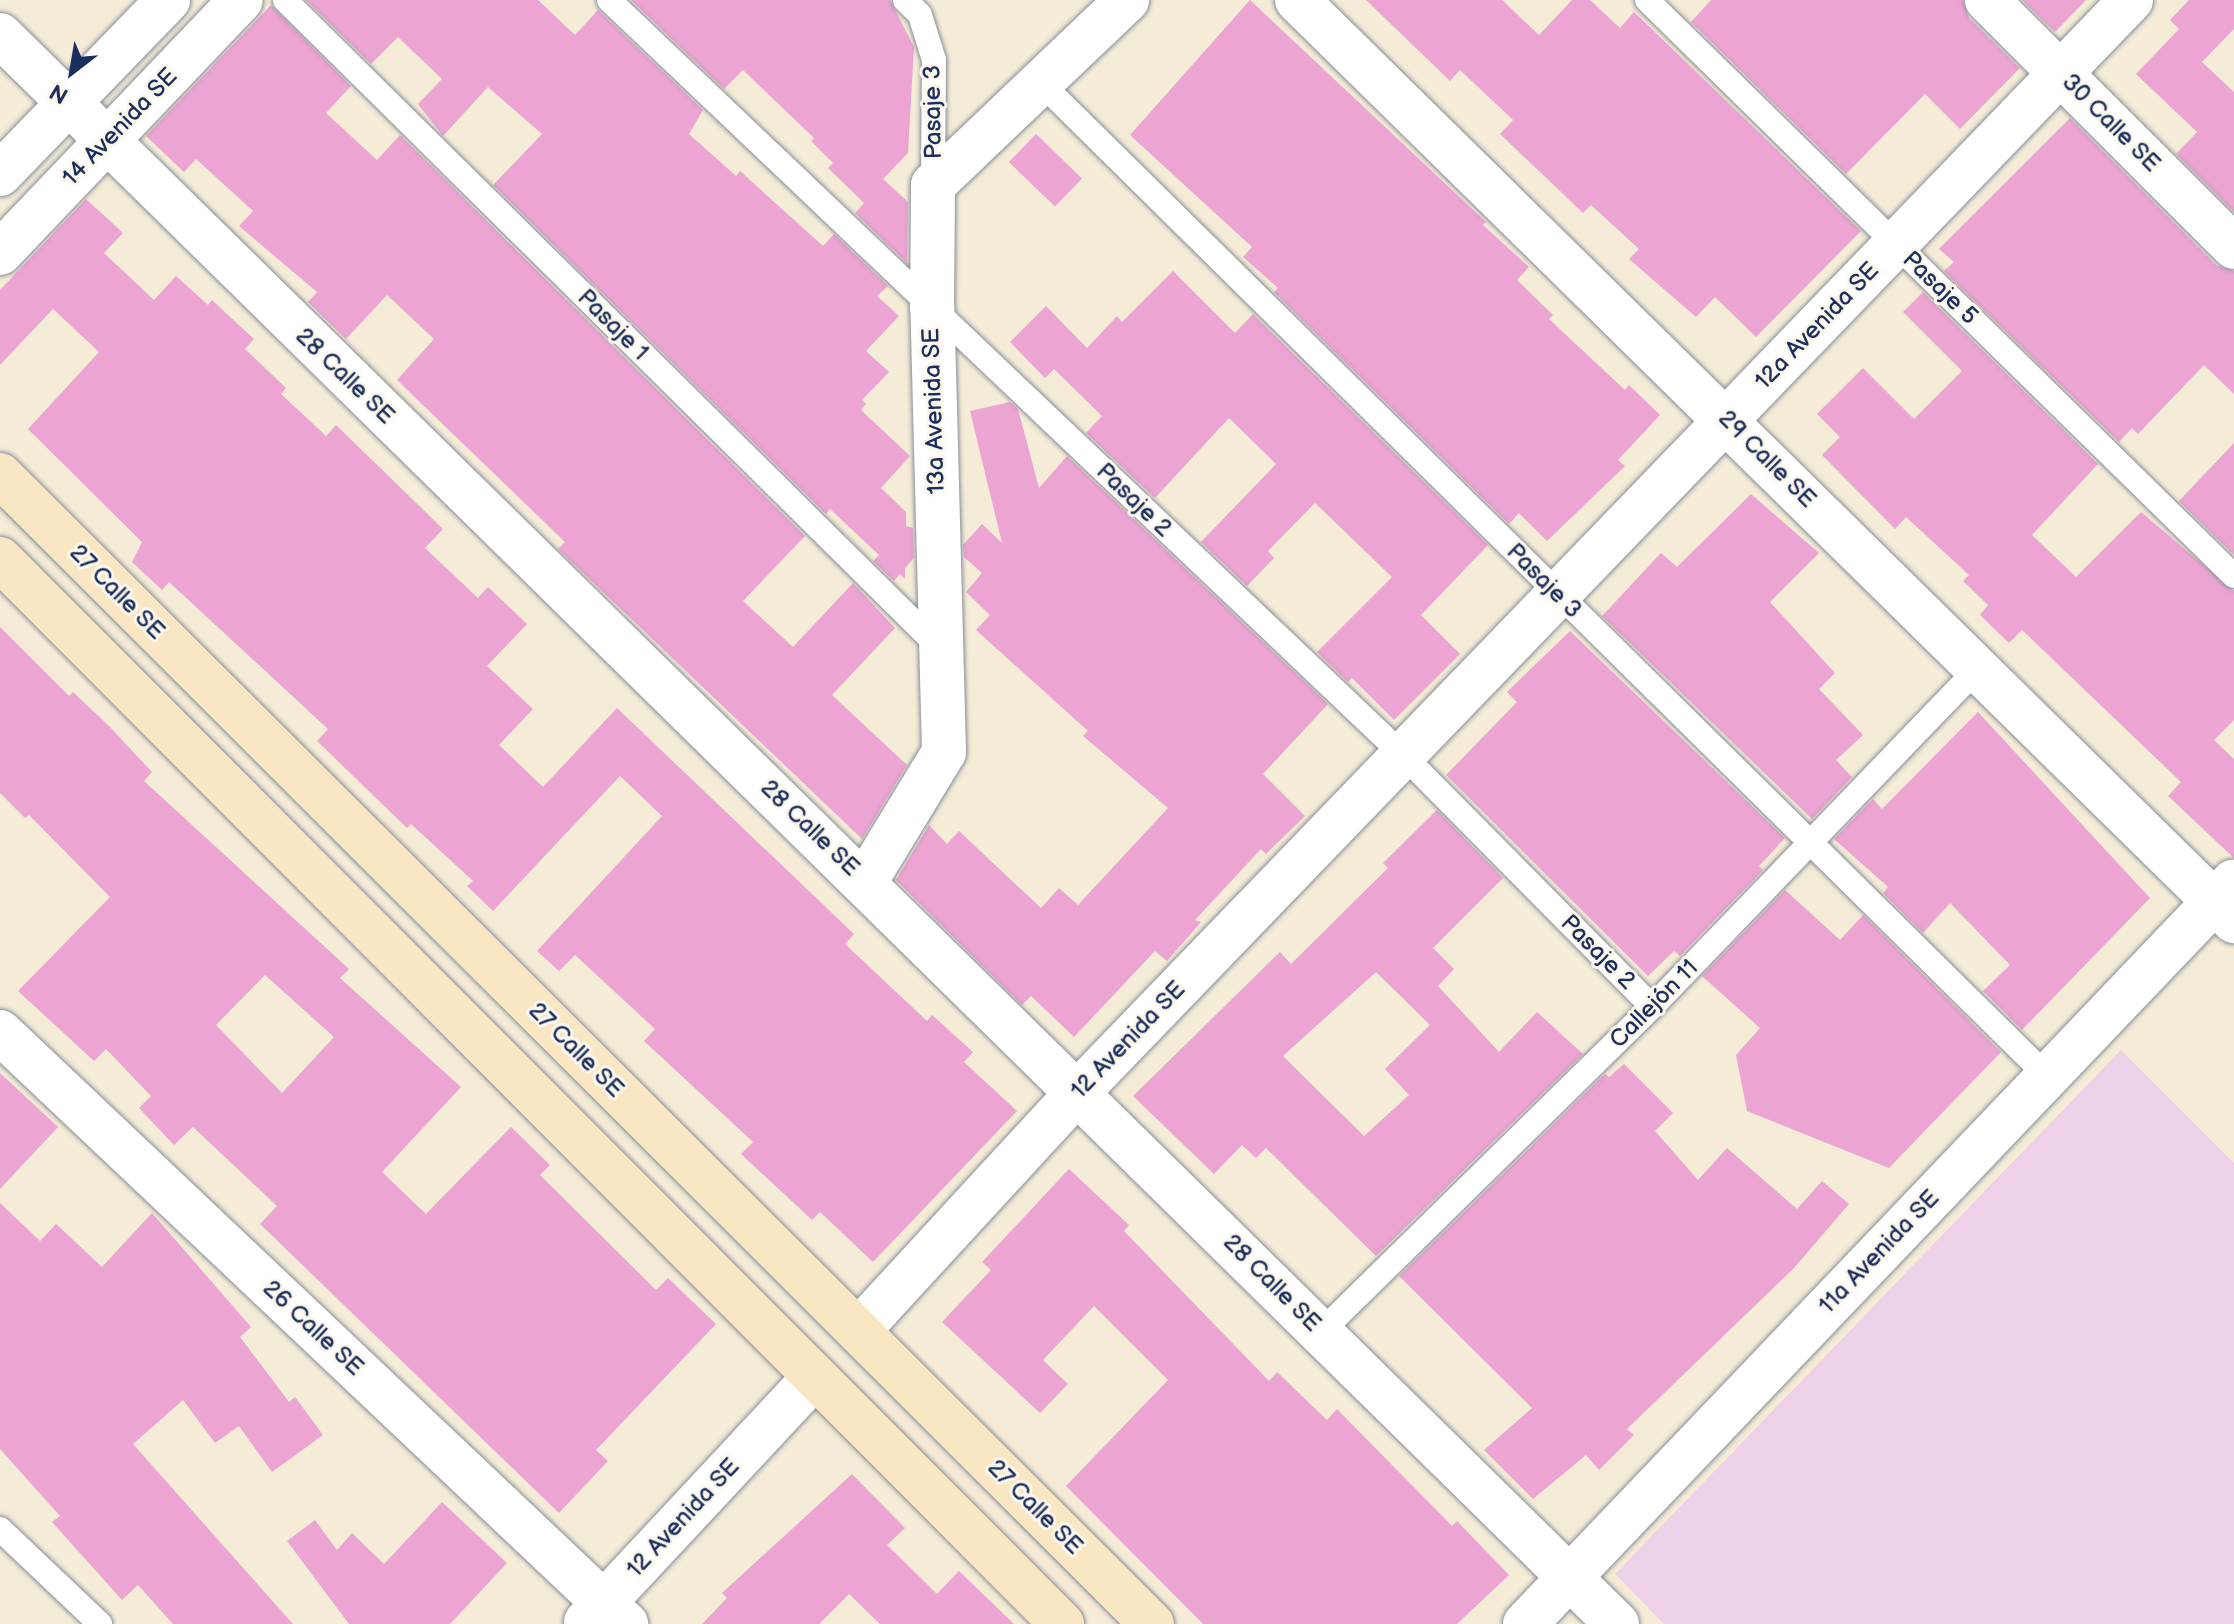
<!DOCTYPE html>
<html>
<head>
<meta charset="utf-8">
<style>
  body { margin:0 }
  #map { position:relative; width:2234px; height:1624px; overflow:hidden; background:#f4ecd6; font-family:"Balsamiq Sans",sans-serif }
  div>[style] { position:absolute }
  .built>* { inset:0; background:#eed0e8 }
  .building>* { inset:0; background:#eca4d3; transform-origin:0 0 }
  .roads { filter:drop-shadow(0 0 2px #888e9a) drop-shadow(0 0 2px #888e9a) }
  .service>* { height:24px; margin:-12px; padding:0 12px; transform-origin:12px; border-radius:12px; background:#fff }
  .minor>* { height:44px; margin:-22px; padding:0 22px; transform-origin:22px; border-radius:22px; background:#fff }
  .secondary>* { height:44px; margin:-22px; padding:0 22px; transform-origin:22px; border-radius:22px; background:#f9e7c3 }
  span { translate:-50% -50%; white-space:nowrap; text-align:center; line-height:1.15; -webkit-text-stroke:6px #fbf7ec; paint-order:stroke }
  .street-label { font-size:24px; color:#1b2f5e }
  .north { position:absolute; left:32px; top:32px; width:80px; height:80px; -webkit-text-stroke:6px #fbf7ec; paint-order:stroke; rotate:211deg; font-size:22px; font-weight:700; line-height:32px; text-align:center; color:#1b2f5e }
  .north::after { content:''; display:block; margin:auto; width:28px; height:36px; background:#1b2f5e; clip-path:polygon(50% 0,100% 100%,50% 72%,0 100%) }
</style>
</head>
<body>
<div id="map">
  <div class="built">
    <div style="clip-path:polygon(2121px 1050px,2234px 1163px,2234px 1624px,1664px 1624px,1615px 1574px)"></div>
  </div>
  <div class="building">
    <div style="clip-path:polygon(306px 0,538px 0,575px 35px,598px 10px,703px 110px,689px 134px,736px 176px,740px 171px,823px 246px,834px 234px,888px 286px,877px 296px,899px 316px,866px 351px,889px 372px,862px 400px,866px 404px,861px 410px,910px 456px,881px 488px,906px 512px,906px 526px,913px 528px,914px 558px,905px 568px,905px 579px,900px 574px,894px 581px,873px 561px,879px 555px,830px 509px,826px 514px,493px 185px,542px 134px,488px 87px,443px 136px,418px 104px,442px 79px,398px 37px,371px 64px)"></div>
    <div style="clip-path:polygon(631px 0,890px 0,914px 47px,908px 153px,883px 179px,908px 202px,907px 263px,855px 213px,864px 203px,828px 168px,833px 163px,811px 141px,814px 138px,743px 70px,724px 89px)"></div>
    <div style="clip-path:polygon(1250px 0,1486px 222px,1483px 225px,1529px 267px,1517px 280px,1553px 315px,1549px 319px,1625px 390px,1629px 385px,1660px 415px,1618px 460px,1625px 466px,1547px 541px,1519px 513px,1509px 524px,1274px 292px,1278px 288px,1243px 257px,1252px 247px,1130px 135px)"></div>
    <div style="clip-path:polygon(1366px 0,1502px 0,1539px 35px,1572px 0,1590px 0,1620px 28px,1634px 12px,1861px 231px,1756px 337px,1715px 297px,1696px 317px,1629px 259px,1639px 249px,1591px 205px,1583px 213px,1500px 134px,1513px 120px,1460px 70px,1450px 81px)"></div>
    <div style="clip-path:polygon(1711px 0,1963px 0,1969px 18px,2020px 68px,1960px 129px,1925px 94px,1846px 174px,1691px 22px)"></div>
    <div style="clip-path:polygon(2022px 0,2086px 0,2055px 32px)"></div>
    <div style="clip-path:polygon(2189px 0,2234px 0,2234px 29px,2202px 62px,2234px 92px,2234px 212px,2176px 154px,2197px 132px,2136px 74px,2179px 29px,2170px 20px)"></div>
    <div style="clip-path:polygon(271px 5px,351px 86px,326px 113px,377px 160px,400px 135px,805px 536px,743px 601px,793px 647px,853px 583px,895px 628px,832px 695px,907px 765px,862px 839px,558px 549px,565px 542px,397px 380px,434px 339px,387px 295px,346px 339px,308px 302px,317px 292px,239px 226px,253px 211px,196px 159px,184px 172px,146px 136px)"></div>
    <div style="clip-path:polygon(2070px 118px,2216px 265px,2234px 271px,2234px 394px,2204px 365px,2138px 434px,2132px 428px,2119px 442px,1944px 271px,1954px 262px,1939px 249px)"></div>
    <div style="left:1036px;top:134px;width:64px;height:39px;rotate:44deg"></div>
    <div style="clip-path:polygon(86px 199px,123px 233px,104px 253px,154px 300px,176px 276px,208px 305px,212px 300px,254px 339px,245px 349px,286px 388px,281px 394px,326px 436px,336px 425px,443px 529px,425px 548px,478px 598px,488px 587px,527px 624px,487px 666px,533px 709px,499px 745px,543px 787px,617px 708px,854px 934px,845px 944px,927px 1021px,932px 1015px,973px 1052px,964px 1062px,1017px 1111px,873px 1262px,820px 1212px,812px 1220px,741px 1154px,753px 1142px,644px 1041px,655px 1029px,575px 955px,559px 971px,537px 951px,662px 816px,620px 776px,493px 911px,467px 886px,473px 881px,411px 824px,407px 828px,317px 741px,328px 729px,169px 582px,162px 590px,132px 562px,142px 542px,28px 429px,99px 352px,53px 309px,0 365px,0 290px)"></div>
    <div style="clip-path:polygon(1173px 271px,1235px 333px,1253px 314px,1488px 545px,1421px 615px,1460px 654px,1394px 720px,1352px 678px,1348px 682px,1317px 652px,1392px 577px,1315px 503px,1268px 551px,1274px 558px,1247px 586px,1201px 542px,1276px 464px,1229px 418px,1155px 498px,1086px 433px,1102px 416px,1054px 369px,1045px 378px,1010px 342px,1046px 306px,1087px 348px,1117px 316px,1122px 322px)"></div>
    <div style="clip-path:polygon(1923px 292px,2098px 464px,2032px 535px,2076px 577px,2141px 512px,2234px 591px,2234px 720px,2214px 740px,2234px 759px,2234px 858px,2168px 796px,2181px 782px,2022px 630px,2009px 643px,1980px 615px,1988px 605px,1963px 581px,1969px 575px,1906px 517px,1895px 529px,1822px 455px,1840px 437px,1817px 414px,1863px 368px,1914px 419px,1962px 371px,1903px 312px)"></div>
    <div style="clip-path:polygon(1010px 402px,1018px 409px,1039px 488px,1067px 456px,1328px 704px,1263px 774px,1305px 816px,1266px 854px,1261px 849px,1195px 920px,1201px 922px,1167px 961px,1155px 951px,1074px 1037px,1031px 996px,1022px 1005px,896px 880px,929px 825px,947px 844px,959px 831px,1041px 908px,1059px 888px,1078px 905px,1168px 808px,1083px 736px,1088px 731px,976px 630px,990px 615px,966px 592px,982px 573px,964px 557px,963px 545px,982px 524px,1002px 543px,970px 411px)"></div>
    <div style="clip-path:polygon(2234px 443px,2234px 555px,2179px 501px)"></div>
    <div style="clip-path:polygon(1751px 494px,1819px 553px,1770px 602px,1835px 673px,1819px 689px,1863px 735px,1836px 760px,1852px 777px,1812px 819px,1602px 616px,1661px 553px,1677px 567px)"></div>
    <div style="clip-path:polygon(evenodd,0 627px,69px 696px,73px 692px,110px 727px,152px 772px,144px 781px,349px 969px,340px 978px,461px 1087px,382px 1172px,426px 1214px,511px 1127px,550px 1165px,540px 1175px,656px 1290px,668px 1278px,716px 1324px,596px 1450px,608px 1461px,559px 1513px,260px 1224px,277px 1206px,193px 1127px,174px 1145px,139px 1108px,151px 1096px,106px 1049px,94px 1061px,18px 991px,110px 897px,29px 815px,25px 818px,0 793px,0 627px,265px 975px,334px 1037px,282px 1093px,216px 1025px,265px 975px)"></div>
    <div style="clip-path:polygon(1570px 631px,1785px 838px,1759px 866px,1763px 870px,1680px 956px,1674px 951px,1648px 976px,1446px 775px,1517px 702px,1507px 692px)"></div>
    <div style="clip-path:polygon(1978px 712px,2150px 898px,2022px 1030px,1983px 991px,2010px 965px,1950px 903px,1923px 933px,1883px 893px,1888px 887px,1834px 839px,1873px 799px,1882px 809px)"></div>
    <div style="clip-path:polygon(evenodd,1437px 810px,1503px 878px,1433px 948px,1454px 969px,1438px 986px,1499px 1052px,1537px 1012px,1583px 1054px,1376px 1256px,1266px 1148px,1256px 1158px,1242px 1145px,1214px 1174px,1133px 1096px,1280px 952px,1291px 964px,1388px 868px,1383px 863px,1437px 810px,1376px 972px,1430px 1025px,1385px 1069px,1409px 1095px,1364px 1136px,1283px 1056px,1376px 972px)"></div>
    <div style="clip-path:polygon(1785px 890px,1840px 940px,1863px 915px,2001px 1052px,1889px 1168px,1747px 1111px,1736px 1055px,1760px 1028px,1702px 976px)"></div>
    <div style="clip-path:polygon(1624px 1064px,1673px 1113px,1655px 1131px,1698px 1180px,1727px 1148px,1797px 1209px,1822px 1181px,1849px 1204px,1794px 1268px,1627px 1429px,1634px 1435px,1599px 1470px,1586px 1455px,1533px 1499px,1484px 1450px,1532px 1408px,1399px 1276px,1605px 1074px,1609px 1077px)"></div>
    <div style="clip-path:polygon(0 1073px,58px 1127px,0 1189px)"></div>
    <div style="clip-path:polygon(1069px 1169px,1129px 1225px,1124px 1231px,1269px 1381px,1277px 1372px,1327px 1420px,1337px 1409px,1452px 1526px,1457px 1521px,1509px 1575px,1457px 1624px,1203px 1624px,1066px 1486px,1168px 1380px,1094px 1306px,1043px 1360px,1068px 1384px,1040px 1413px,942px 1322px,991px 1270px,982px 1262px)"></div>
    <div style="clip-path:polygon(0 1203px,40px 1241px,56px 1224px,102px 1267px,152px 1213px,251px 1327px,240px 1337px,289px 1402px,295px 1397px,323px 1435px,272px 1472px,239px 1426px,215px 1443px,183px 1400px,133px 1444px,293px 1624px,173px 1624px,138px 1585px,122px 1600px,52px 1522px,60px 1516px,0 1449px)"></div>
    <div style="clip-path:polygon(852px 1474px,905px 1528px,887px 1545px,937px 1594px,959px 1571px,1014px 1624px,880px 1624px,849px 1594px,819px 1624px,702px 1624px,727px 1598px,722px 1593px)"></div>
    <div style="clip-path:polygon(442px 1502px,507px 1563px,450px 1624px,349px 1624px,287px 1541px,315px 1520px,337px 1550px,352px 1533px,384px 1564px)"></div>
  </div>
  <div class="roads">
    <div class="service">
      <div style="left:285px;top:0;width:923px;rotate:44.69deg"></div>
      <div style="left:609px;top:0;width:1096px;rotate:43.56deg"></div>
      <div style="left:1403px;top:755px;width:354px;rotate:45.3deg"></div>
      <div style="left:905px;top:0;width:21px;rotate:45deg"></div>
      <div style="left:920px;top:15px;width:47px;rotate:72.7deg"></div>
      <div style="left:934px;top:60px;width:125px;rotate:90.5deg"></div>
      <div style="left:1647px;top:0;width:822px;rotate:44.46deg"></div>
      <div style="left:1042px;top:84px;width:1412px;rotate:44.63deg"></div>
      <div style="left:1321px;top:1332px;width:464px;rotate:-44.5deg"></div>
      <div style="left:1652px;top:1007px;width:470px;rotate:-46.1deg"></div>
      <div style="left:0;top:1529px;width:138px;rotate:43.5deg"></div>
    </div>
    <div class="minor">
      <div style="left:1297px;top:0;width:1314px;rotate:44.51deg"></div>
      <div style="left:1987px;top:0;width:349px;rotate:45deg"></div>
      <div style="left:0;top:35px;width:2267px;rotate:44.5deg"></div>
      <div style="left:0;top:174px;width:242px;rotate:-46deg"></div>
      <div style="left:0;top:253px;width:349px;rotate:-46.4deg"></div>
      <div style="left:865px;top:882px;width:152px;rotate:-58.7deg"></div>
      <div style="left:944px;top:752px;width:445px;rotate:-91.5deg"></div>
      <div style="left:932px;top:307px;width:122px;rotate:-89.5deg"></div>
      <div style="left:933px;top:185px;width:268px;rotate:-43.6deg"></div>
      <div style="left:0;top:1032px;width:862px;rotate:43.4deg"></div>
      <div style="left:858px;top:1331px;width:325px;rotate:-47.4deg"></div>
      <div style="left:1078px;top:1092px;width:1517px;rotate:-46.04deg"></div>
      <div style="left:586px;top:1622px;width:336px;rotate:-47deg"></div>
      <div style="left:1525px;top:1624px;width:1026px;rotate:-46.34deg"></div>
    </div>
    <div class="secondary">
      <div style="left:0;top:475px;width:1627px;rotate:44.93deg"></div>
      <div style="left:0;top:559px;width:1504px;rotate:45.08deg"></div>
    </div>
  </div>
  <div class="street-label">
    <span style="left:933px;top:112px;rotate:-91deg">Pasaje 3</span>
    <span style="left:2111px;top:123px;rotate:45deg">30 Calle SE</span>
    <span style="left:120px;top:127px;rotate:-46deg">14 Avenida SE</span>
    <span style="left:1940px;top:288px;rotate:44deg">Pasaje 5</span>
    <span style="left:613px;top:325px;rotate:45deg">Pasaje 1</span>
    <span style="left:1817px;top:326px;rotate:-46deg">12a Avenida SE</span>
    <span style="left:345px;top:376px;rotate:44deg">28 Calle SE</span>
    <span style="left:934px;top:411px;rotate:-92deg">13a Avenida SE</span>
    <span style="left:1767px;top:459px;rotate:45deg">29 Calle SE</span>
    <span style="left:1134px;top:500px;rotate:44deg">Pasaje 2</span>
    <span style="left:1544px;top:581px;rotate:45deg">Pasaje 3</span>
    <span style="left:117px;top:592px;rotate:45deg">27 Calle SE</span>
    <span style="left:810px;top:828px;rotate:44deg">28 Calle SE</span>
    <span style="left:1598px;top:952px;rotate:45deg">Pasaje 2</span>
    <span style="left:1654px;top:1004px;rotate:-45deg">Callejón 11</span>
    <span style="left:1128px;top:1040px;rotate:-46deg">12 Avenida SE</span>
    <span style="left:576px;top:1050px;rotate:45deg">27 Calle SE</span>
    <span style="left:1879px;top:1252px;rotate:-46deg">11a Avenida SE</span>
    <span style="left:1272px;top:1283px;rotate:45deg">28 Calle SE</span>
    <span style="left:313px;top:1328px;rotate:43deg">26 Calle SE</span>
    <span style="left:1035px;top:1507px;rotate:45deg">27 Calle SE</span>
    <span style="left:683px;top:1518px;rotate:-47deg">12 Avenida SE</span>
  </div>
  <div class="north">N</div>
</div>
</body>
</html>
